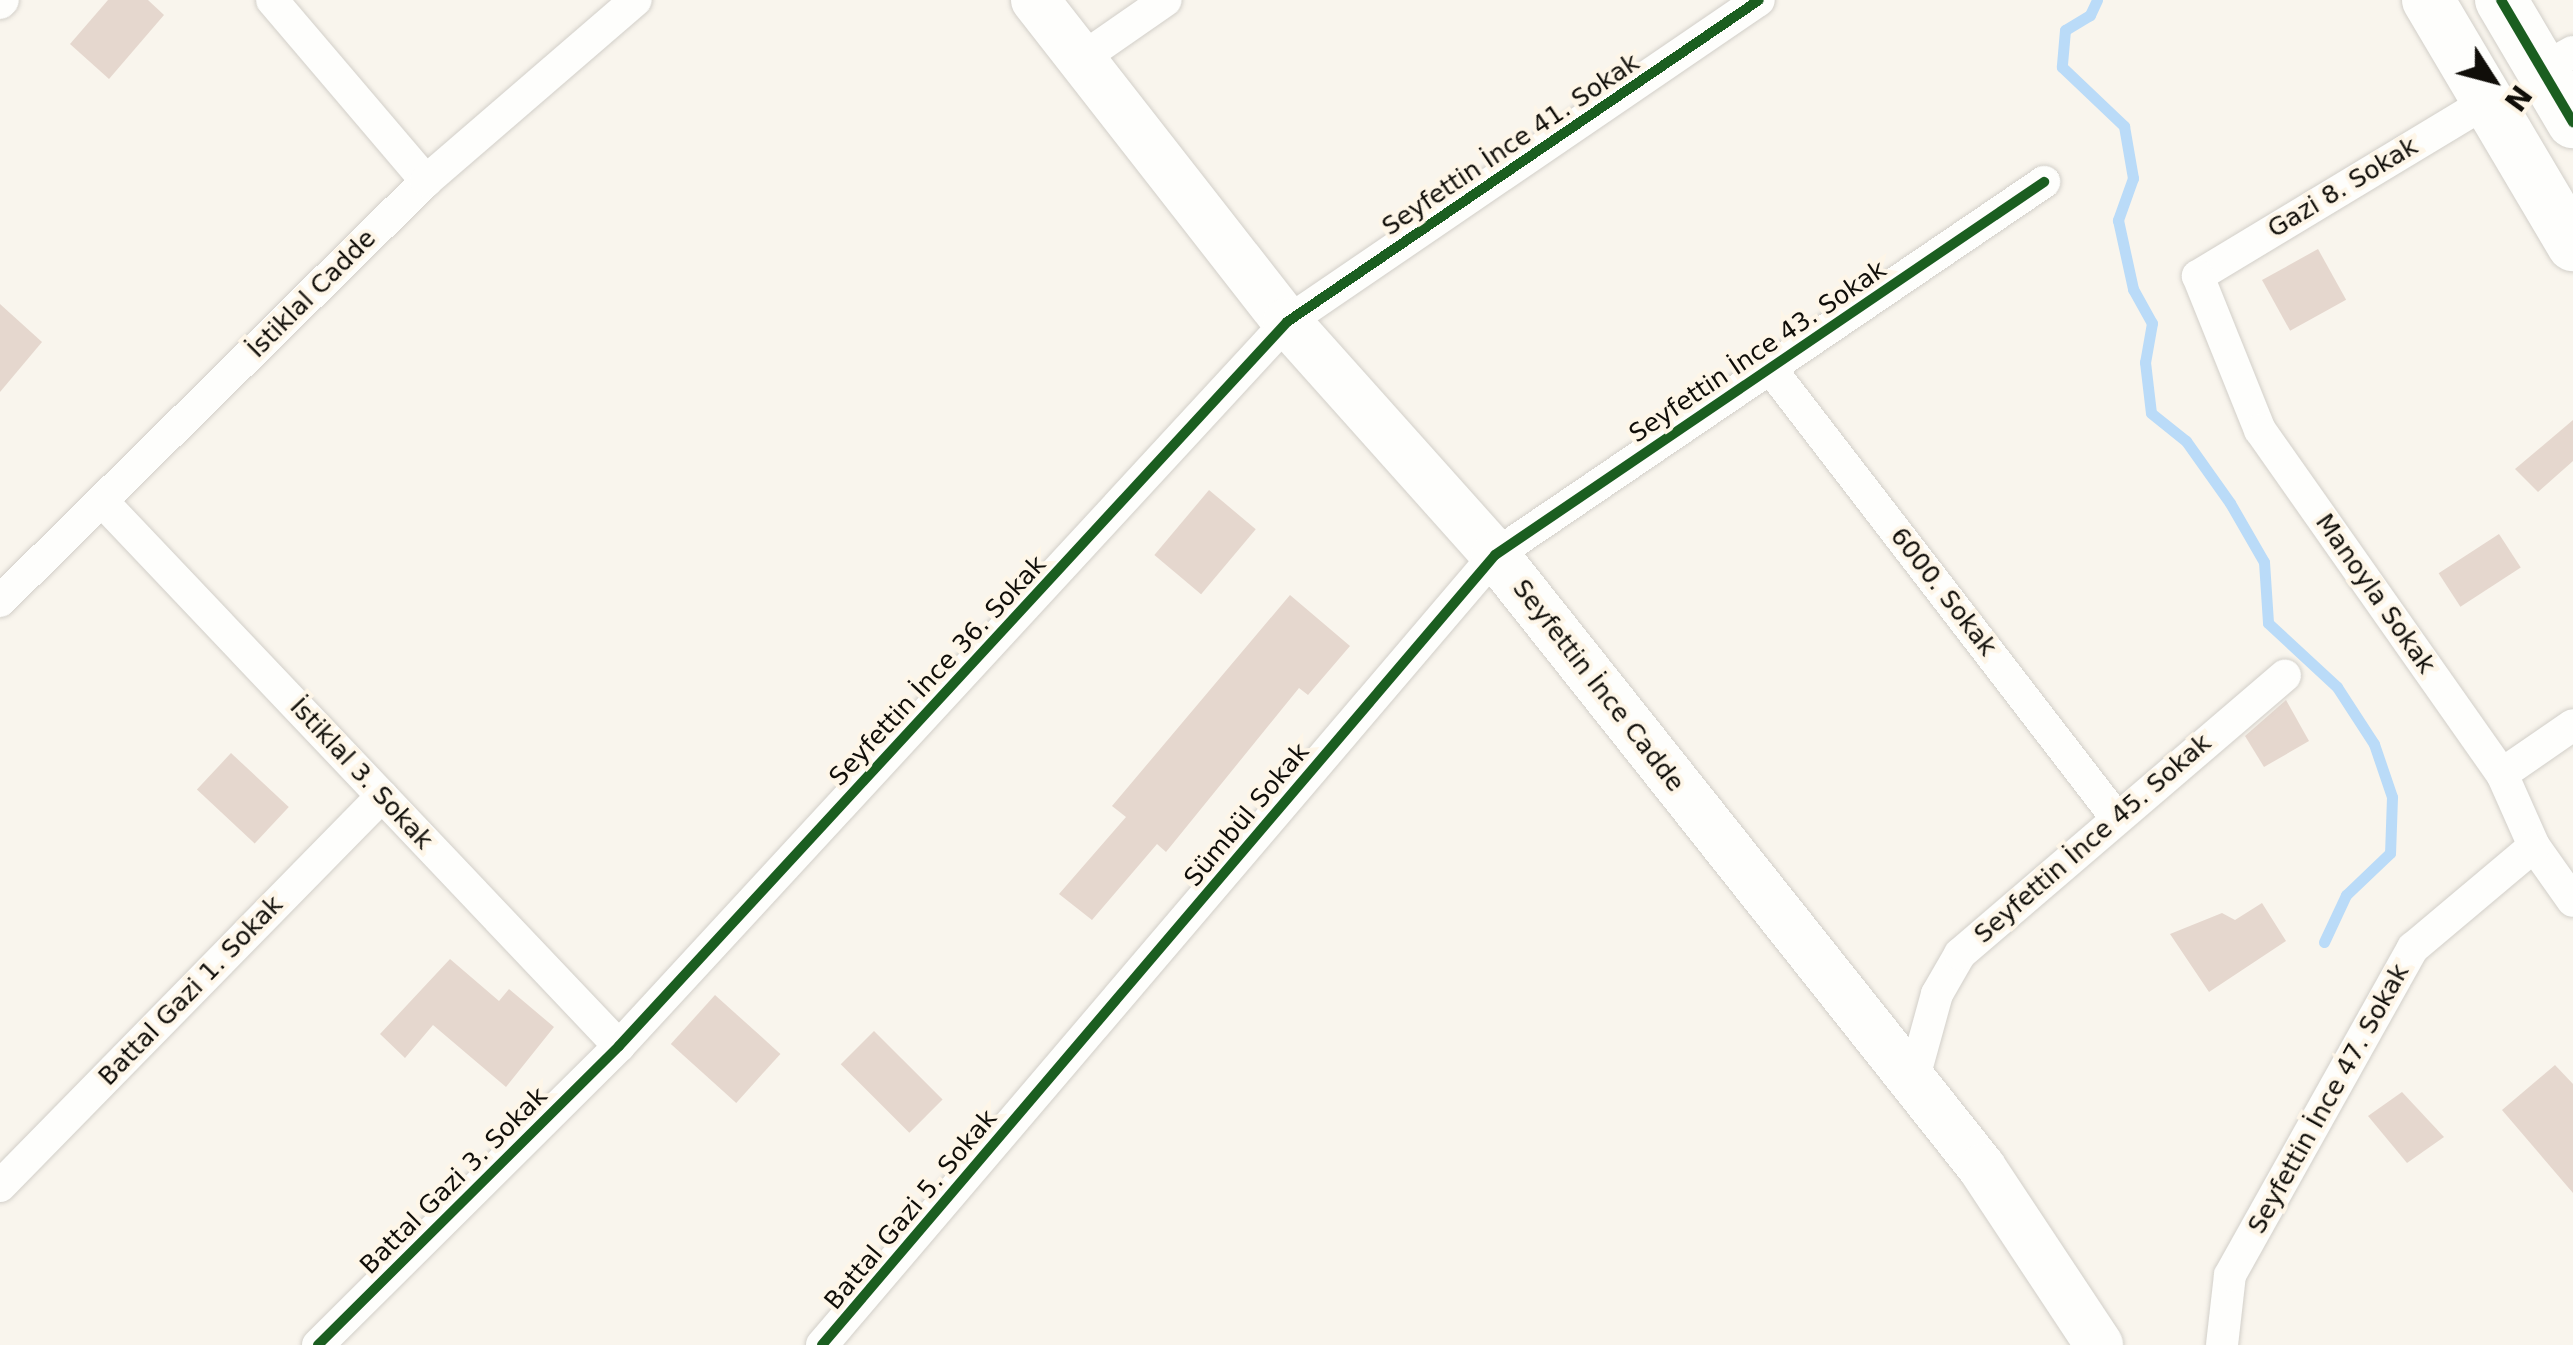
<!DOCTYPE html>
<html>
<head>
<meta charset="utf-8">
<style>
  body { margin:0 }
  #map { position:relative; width:2573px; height:1345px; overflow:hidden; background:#f9f5ed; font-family:"DejaVu Sans",sans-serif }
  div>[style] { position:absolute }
  .stream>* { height:11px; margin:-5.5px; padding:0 5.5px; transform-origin:5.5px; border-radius:5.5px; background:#badbf8 }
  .building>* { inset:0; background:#e5d7ce; transform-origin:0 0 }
  .roads { filter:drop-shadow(0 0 2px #d2cfc9) drop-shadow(0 0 2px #d2cfc9) }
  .minor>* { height:32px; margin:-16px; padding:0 16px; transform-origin:16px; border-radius:16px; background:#fefefc }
  .secondary>* { height:48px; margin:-24px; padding:0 24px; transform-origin:24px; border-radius:24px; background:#fefefc }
  .primary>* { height:52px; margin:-26px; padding:0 26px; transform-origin:26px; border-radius:26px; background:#fefefc }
  .cycleway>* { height:10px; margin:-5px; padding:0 5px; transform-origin:5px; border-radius:5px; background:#1b5e20 }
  span { translate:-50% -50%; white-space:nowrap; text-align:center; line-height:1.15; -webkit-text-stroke:8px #fef6e8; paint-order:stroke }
  .street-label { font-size:25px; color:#100e09 }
  .north { position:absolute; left:2443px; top:30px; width:100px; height:100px; -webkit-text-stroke:8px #fef6e8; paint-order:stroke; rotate:126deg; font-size:28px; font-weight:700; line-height:40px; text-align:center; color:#100e09 }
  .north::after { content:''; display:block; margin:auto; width:35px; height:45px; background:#100e09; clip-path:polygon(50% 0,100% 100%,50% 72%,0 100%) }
</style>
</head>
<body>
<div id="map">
  <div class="stream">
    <div style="left:2097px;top:0;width:17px;rotate:115deg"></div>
    <div style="left:2090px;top:15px;width:29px;rotate:149deg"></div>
    <div style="left:2065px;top:30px;width:37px;rotate:95deg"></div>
    <div style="left:2062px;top:67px;width:86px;rotate:43.6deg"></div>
    <div style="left:2124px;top:126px;width:53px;rotate:80.2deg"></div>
    <div style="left:2133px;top:178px;width:45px;rotate:109.7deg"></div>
    <div style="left:2118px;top:220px;width:71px;rotate:77.7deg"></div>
    <div style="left:2133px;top:289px;width:39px;rotate:61deg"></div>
    <div style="left:2152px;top:323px;width:40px;rotate:100deg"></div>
    <div style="left:2145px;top:362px;width:51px;rotate:83.3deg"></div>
    <div style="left:2151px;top:413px;width:45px;rotate:38.7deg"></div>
    <div style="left:2186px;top:441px;width:76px;rotate:54.6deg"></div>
    <div style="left:2230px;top:503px;width:68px;rotate:60deg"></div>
    <div style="left:2264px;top:562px;width:61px;rotate:86.2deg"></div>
    <div style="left:2268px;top:623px;width:94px;rotate:42.8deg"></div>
    <div style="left:2337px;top:687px;width:68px;rotate:57deg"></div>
    <div style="left:2374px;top:744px;width:56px;rotate:71.2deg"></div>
    <div style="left:2392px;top:797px;width:56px;rotate:92deg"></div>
    <div style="left:2390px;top:853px;width:61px;rotate:136.3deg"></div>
    <div style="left:2346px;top:895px;width:52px;rotate:115.1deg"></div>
  </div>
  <div class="building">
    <div style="clip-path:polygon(108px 0,148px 0,164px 15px,109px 79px,70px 44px)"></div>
    <div style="left:2318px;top:249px;width:58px;height:64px;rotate:61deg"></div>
    <div style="clip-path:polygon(0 304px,42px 342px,0 392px)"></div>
    <div style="clip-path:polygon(2573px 420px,2573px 461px,2538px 492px,2515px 469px)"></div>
    <div style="left:1209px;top:490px;width:61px;height:85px;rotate:40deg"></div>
    <div style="left:2499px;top:534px;width:40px;height:72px;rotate:57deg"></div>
    <div style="clip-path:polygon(1290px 595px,1350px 646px,1308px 695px,1299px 688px,1166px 852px,1157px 844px,1092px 920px,1059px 894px,1126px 817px,1112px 806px)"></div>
    <div style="clip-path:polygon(2286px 700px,2309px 741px,2264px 767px,2245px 736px)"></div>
    <div style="left:231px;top:753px;width:79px;height:50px;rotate:43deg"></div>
    <div style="clip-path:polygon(2262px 903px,2286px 941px,2209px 992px,2170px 934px,2222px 913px,2235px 920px)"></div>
    <div style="clip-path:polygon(450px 959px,499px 1001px,509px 989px,554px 1027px,506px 1087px,433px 1025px,405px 1058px,380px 1034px)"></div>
    <div style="left:715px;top:995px;width:88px;height:66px;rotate:42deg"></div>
    <div style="left:874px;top:1031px;width:97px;height:47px;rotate:45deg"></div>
    <div style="clip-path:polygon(2555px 1065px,2573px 1084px,2573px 1193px,2502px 1110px)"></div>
    <div style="clip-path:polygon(2402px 1092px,2444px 1137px,2407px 1163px,2368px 1116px)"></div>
  </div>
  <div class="roads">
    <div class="minor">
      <div style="left:272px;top:0;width:238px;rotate:49.6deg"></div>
      <div style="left:0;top:3px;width:4px;rotate:-45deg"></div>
      <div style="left:1081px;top:59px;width:103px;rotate:-34.8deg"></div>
      <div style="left:2542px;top:69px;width:35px;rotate:-29deg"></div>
      <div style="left:2488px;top:101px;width:339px;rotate:148.9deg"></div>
      <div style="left:2198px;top:276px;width:166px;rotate:68.1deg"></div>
      <div style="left:2260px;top:430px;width:421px;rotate:54.9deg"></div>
      <div style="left:2502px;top:774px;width:79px;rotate:66deg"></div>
      <div style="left:2534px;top:846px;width:67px;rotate:54.7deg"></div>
      <div style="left:1770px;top:368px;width:565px;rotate:52.4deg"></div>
      <div style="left:103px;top:502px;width:750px;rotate:46.51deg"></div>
      <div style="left:0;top:601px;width:598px;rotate:-44.59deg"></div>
      <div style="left:426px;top:181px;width:277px;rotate:-40.8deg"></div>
      <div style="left:2502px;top:774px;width:86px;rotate:-34.6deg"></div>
      <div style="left:1913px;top:1081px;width:90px;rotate:-74.6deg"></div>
      <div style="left:1937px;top:994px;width:46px;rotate:-60.1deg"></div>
      <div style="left:1960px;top:954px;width:428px;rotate:-40.6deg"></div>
      <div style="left:0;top:1186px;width:546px;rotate:-45.59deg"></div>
      <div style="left:318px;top:1345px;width:424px;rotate:-44.8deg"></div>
      <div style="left:619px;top:1046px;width:985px;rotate:-47.3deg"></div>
      <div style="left:1287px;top:322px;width:571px;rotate:-34.3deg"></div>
      <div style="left:822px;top:1345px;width:1038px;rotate:-49.57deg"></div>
      <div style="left:1495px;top:555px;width:664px;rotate:-34.19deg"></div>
      <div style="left:2222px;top:1345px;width:70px;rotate:-83.5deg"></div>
      <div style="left:2230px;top:1275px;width:375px;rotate:-60.8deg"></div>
      <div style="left:2413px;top:948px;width:158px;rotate:-40.1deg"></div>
    </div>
    <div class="secondary">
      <div style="left:1035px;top:0;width:409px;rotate:52deg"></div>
      <div style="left:1287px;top:322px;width:312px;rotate:48.2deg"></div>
      <div style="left:1495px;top:555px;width:783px;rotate:51.53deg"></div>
      <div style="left:1982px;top:1168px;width:212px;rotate:56.5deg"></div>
    </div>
    <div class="primary">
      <div style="left:2428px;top:0;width:285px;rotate:59.4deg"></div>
      <div style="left:2501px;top:0;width:142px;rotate:59.5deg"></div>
    </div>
  </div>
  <div class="cycleway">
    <div style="left:2501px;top:0;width:142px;rotate:59.5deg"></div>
    <div style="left:318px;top:1345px;width:424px;rotate:-44.8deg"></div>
    <div style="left:619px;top:1046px;width:985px;rotate:-47.3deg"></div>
    <div style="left:1287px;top:322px;width:571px;rotate:-34.3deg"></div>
    <div style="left:822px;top:1345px;width:1038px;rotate:-49.57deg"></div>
    <div style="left:1495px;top:555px;width:664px;rotate:-34.19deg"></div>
  </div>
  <div class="street-label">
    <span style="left:1511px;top:145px;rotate:-34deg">Seyfettin İnce 41. Sokak</span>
    <span style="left:2343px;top:188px;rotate:-31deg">Gazi 8. Sokak</span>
    <span style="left:312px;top:294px;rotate:-45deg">İstiklal Cadde</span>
    <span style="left:1758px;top:352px;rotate:-34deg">Seyfettin İnce 43. Sokak</span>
    <span style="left:1943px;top:592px;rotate:52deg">6000. Sokak</span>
    <span style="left:2375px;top:594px;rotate:55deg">Manoyla Sokak</span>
    <span style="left:938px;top:671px;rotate:-47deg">Seyfettin İnce 36. Sokak</span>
    <span style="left:1598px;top:686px;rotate:52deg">Seyfettin İnce Cadde</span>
    <span style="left:361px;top:774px;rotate:47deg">İstiklal 3. Sokak</span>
    <span style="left:1247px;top:815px;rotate:-50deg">Sümbül Sokak</span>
    <span style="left:2093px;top:839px;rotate:-41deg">Seyfettin İnce 45. Sokak</span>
    <span style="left:191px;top:991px;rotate:-46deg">Battal Gazi 1. Sokak</span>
    <span style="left:2329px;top:1099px;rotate:-61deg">Seyfettin İnce 47. Sokak</span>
    <span style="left:454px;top:1181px;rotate:-45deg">Battal Gazi 3. Sokak</span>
    <span style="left:911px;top:1210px;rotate:-50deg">Battal Gazi 5. Sokak</span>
  </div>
  <div class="north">N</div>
</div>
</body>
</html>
